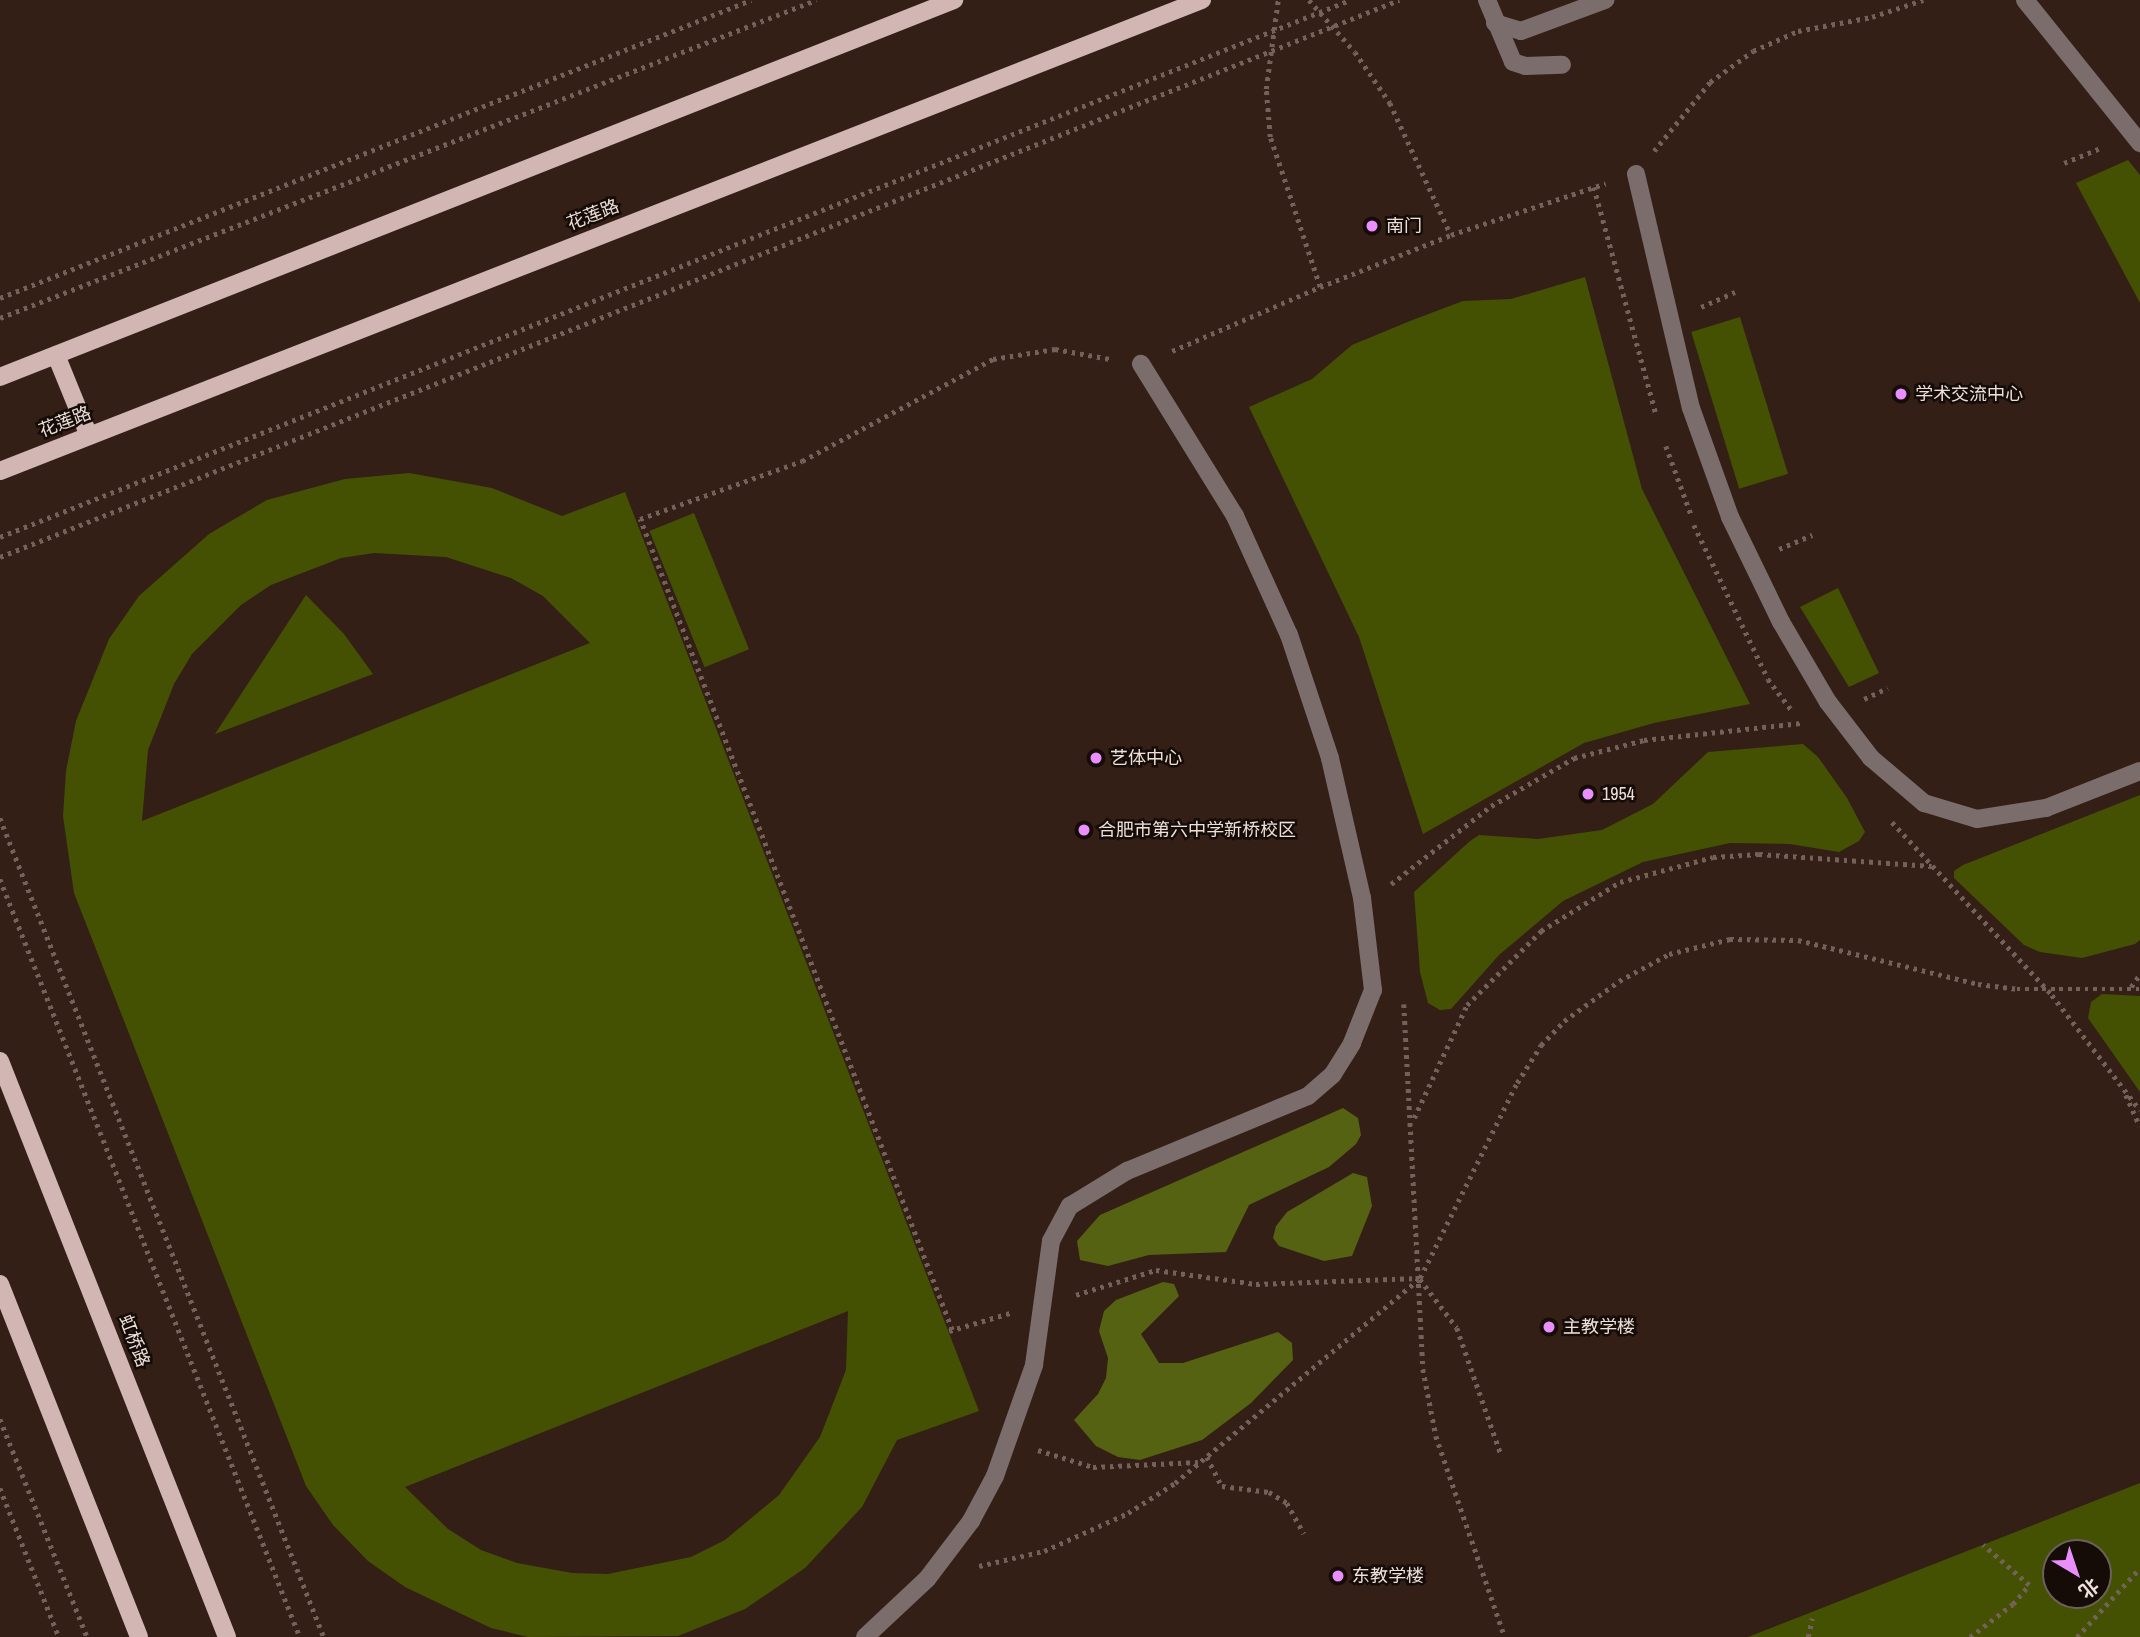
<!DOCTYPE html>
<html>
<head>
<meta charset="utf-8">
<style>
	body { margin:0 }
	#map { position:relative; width:2140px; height:1637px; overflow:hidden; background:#341f17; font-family:"Archivo Narrow","Noto Sans SC",sans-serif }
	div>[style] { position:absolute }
	.green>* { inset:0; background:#445103; transform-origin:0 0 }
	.forest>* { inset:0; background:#546211 }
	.path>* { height:4.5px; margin-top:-2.25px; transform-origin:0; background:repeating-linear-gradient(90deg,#74615a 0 3.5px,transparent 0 8.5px) }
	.minor>* { height:18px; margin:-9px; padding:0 9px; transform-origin:9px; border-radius:9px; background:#7a6d6c }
	.major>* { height:18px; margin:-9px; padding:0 9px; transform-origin:9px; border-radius:9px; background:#d1b6b4 }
	.dots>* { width:19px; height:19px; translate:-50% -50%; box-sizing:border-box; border:4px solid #150c08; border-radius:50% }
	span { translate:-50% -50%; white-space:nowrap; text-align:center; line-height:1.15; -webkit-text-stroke:5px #150c08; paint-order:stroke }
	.street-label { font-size:18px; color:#eedfd9 }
	.poi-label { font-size:18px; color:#eedfd9 }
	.left { translate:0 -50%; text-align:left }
	.north { position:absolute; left:2042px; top:1539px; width:70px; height:70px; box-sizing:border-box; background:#150c08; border:2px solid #6c605c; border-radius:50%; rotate:141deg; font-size:19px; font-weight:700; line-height:28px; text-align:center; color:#eedfd9 }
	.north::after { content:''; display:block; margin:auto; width:24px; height:32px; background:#ea8dfd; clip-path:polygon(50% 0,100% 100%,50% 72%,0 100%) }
</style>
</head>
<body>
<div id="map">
	<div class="green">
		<i style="clip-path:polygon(2128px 160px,2140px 175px,2140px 303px,2076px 183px)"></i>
		<i style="clip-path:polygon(1585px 277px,1642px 489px,1750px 704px,1654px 723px,1584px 743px,1423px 834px,1359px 637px,1249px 407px,1312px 379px,1352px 345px,1410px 321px,1463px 301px,1511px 299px)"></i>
		<i style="left:1740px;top:317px;width:164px;height:51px;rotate:73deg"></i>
		<i style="clip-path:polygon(evenodd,409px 473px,492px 488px,562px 516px,625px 492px,979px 1411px,897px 1440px,862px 1507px,805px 1568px,745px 1609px,678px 1636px,528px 1637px,491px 1628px,405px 1587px,368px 1561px,333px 1525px,306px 1486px,74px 893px,63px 816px,66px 771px,76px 721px,109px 639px,139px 596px,209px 534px,267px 500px,345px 479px,409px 473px,374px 553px,446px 557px,511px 578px,543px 596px,590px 643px,142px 821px,148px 750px,174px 684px,192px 654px,241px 605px,271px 585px,341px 558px,374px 553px,409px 473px,848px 1311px,846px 1370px,820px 1437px,779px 1495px,725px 1540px,691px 1557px,608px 1574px,572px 1573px,517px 1563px,481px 1550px,448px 1529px,405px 1487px,848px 1311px)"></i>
		<i style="left:694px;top:513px;width:147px;height:48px;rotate:68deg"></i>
		<i style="clip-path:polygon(1838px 588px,1879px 673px,1849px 687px,1800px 607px)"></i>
		<i style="clip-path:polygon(306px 595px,344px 634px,373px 674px,215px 734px)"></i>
		<i style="clip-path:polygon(1803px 744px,1818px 757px,1847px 798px,1865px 832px,1859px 841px,1839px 852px,1790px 844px,1730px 843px,1643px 862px,1563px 901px,1499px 955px,1451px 1009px,1440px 1010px,1428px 1003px,1420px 972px,1414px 892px,1470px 841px,1479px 835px,1538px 839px,1602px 830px,1653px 804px,1708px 752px)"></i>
		<i style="clip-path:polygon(2140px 795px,2140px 940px,2135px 944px,2082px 958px,2040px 952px,2024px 945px,1954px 878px,1954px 871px,1963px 865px)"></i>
		<i style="clip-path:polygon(2102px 994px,2140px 996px,2140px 1092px,2088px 1018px,2091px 1002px)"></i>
		<i style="clip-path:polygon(evenodd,2140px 1483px,2140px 1637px,1748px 1637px,2140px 1483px,2056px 1553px,2098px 1553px,2098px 1595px,2056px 1595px,2056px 1553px)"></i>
	</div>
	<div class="forest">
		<i style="clip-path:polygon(1343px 1108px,1358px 1118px,1361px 1135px,1356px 1144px,1329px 1167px,1249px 1205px,1226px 1252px,1149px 1255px,1108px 1266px,1080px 1260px,1077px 1241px,1100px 1215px)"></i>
		<i style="clip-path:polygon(1353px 1173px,1367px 1177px,1372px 1206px,1352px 1256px,1324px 1261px,1279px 1246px,1273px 1238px,1276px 1226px,1287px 1212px)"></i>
		<i style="clip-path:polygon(1163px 1282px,1174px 1284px,1179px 1296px,1141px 1334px,1159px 1363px,1183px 1363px,1278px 1332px,1292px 1343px,1293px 1360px,1251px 1403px,1202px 1440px,1140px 1460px,1118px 1457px,1096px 1446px,1074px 1420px,1098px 1394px,1106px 1378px,1108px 1358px,1099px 1331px,1104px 1311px,1116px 1300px)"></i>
	</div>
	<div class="path">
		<i style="left:1309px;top:0;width:69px;rotate:48.5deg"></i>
		<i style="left:1355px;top:52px;width:62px;rotate:55.5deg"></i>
		<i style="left:1390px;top:103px;width:145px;rotate:65.2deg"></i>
		<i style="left:1451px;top:235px;width:163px;rotate:-18.5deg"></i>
		<i style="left:1654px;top:151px;width:89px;rotate:-50.9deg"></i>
		<i style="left:1710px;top:82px;width:53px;rotate:-35.8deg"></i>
		<i style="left:1753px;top:51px;width:49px;rotate:-24deg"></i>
		<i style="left:1798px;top:31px;width:75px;rotate:-10.7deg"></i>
		<i style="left:1872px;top:17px;width:54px;rotate:-18.4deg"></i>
		<i style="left:2064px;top:163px;width:42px;rotate:-22.3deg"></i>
		<i style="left:1594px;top:187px;width:235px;rotate:74.7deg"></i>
		<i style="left:1320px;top:287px;width:141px;rotate:-21.7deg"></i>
		<i style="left:0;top:298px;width:808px;rotate:-21.64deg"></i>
		<i style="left:1701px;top:307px;width:37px;rotate:-24deg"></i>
		<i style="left:0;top:318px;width:876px;rotate:-21.29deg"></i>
		<i style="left:1172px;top:351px;width:161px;rotate:-23.4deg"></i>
		<i style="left:1320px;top:287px;width:158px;rotate:-108.4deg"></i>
		<i style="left:1270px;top:137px;width:48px;rotate:-94.8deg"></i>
		<i style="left:1266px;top:89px;width:90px;rotate:-82.3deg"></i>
		<i style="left:1666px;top:446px;width:76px;rotate:69.9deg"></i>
		<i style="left:1694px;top:525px;width:171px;rotate:64.3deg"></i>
		<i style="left:1768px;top:679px;width:41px;rotate:52.9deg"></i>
		<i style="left:0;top:537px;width:1453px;rotate:-21.69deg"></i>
		<i style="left:1779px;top:549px;width:36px;rotate:-23deg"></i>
		<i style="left:0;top:557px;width:1506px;rotate:-21.71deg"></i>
		<i style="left:1864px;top:699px;width:26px;rotate:-25deg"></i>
		<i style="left:0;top:818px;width:881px;rotate:68.42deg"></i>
		<i style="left:1892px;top:822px;width:236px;rotate:47.2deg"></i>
		<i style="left:2052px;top:995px;width:145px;rotate:52.6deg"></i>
		<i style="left:0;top:879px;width:815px;rotate:68.41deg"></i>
		<i style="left:1391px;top:884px;width:127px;rotate:-38deg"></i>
		<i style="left:1491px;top:806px;width:96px;rotate:-30deg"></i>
		<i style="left:1574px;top:758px;width:72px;rotate:-14.4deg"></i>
		<i style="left:1644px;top:740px;width:158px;rotate:-6.2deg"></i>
		<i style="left:2131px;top:987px;width:16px;rotate:-55deg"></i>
		<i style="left:1404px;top:1004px;width:365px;rotate:87deg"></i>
		<i style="left:1423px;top:1369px;width:68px;rotate:79deg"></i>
		<i style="left:1436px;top:1436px;width:213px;rotate:71.1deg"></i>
		<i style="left:2126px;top:1095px;width:34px;rotate:66deg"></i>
		<i style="left:1414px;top:1118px;width:125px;rotate:-64.9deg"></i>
		<i style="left:1467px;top:1005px;width:105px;rotate:-45deg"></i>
		<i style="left:1541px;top:931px;width:93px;rotate:-31.8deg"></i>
		<i style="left:1620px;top:882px;width:96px;rotate:-15deg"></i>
		<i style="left:1713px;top:857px;width:46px;rotate:-3.7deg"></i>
		<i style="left:1759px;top:854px;width:173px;rotate:4deg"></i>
		<i style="left:1420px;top:1279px;width:61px;rotate:52.9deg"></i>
		<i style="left:1457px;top:1328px;width:133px;rotate:70.8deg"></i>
		<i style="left:1076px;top:1295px;width:84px;rotate:-17.4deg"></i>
		<i style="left:1156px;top:1270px;width:101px;rotate:8deg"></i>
		<i style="left:1256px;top:1284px;width:163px;rotate:-2.1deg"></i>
		<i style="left:952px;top:1330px;width:869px;rotate:-111.04deg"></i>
		<i style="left:640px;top:519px;width:172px;rotate:-19.7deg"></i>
		<i style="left:802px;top:461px;width:217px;rotate:-28.1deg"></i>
		<i style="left:993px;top:359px;width:63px;rotate:-9.2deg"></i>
		<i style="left:1055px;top:349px;width:56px;rotate:10.3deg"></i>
		<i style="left:949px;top:1331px;width:64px;rotate:-16.4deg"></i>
		<i style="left:0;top:1419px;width:235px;rotate:68.2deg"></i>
		<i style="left:1038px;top:1450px;width:58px;rotate:17.2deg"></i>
		<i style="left:1093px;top:1467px;width:105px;rotate:-2.7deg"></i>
		<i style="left:1207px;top:1457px;width:33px;rotate:63deg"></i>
		<i style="left:1222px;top:1486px;width:47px;rotate:7.3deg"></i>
		<i style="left:1269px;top:1492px;width:21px;rotate:31deg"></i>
		<i style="left:1287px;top:1503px;width:35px;rotate:61deg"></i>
		<i style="left:0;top:1488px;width:160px;rotate:68.4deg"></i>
		<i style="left:979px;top:1566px;width:67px;rotate:-13deg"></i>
		<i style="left:1044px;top:1551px;width:92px;rotate:-24.3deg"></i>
		<i style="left:1128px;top:1513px;width:56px;rotate:-32.6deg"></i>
		<i style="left:1175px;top:1483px;width:319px;rotate:-39.9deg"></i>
		<i style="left:1420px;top:1278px;width:218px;rotate:-63.6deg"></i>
		<i style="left:1517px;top:1083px;width:45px;rotate:-57.7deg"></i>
		<i style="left:1541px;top:1045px;width:33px;rotate:-46deg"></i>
		<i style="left:1564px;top:1021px;width:68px;rotate:-36deg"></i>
		<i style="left:1619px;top:981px;width:57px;rotate:-28.4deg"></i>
		<i style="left:1669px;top:954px;width:63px;rotate:-13.8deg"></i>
		<i style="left:1730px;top:939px;width:68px;rotate:0.8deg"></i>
		<i style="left:1798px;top:940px;width:185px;rotate:13.7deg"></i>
		<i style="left:1978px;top:984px;width:39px;rotate:7deg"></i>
		<i style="left:2017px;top:989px;width:123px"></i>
		<i style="left:1808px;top:1637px;width:19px;rotate:-78deg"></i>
		<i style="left:1970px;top:1637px;width:54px;rotate:-37.5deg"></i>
		<i style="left:2013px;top:1604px;width:25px;rotate:-50deg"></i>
		<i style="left:2029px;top:1585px;width:61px;rotate:-139deg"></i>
		<i style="left:2077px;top:1637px;width:93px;rotate:-47.6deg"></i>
	</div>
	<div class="minor">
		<i style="left:1487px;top:0;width:67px;rotate:67.2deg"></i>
		<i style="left:1513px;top:62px;width:13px;rotate:18deg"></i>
		<i style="left:1525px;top:66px;width:37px;rotate:-2deg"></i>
		<i style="left:2025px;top:0;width:184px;rotate:51.2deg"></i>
		<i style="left:1495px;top:23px;width:27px;rotate:17deg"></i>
		<i style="left:1521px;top:31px;width:90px;rotate:-20.3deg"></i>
		<i style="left:1636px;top:174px;width:240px;rotate:76.8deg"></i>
		<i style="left:1691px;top:408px;width:116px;rotate:70.3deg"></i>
		<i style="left:1730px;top:517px;width:117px;rotate:64.1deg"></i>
		<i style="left:1781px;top:622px;width:93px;rotate:59.6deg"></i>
		<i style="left:1828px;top:702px;width:71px;rotate:52.5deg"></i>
		<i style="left:1871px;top:758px;width:70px;rotate:40.3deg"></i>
		<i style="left:1924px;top:803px;width:55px;rotate:16.8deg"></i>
		<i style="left:1977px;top:819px;width:70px;rotate:-9.1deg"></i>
		<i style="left:2046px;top:808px;width:101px;rotate:-21.5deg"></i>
		<i style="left:865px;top:1637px;width:85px;rotate:-43.1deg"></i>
		<i style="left:927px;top:1579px;width:73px;rotate:-52.8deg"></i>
		<i style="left:971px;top:1521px;width:51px;rotate:-61.9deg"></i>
		<i style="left:995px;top:1476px;width:118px;rotate:-70.6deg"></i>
		<i style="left:1034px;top:1365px;width:125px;rotate:-82.2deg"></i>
		<i style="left:1051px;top:1241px;width:40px;rotate:-62deg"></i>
		<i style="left:1070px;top:1206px;width:67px;rotate:-31.6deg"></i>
		<i style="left:1127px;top:1171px;width:196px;rotate:-22.5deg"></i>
		<i style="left:1308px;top:1096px;width:33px;rotate:-41deg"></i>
		<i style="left:1333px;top:1074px;width:36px;rotate:-58deg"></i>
		<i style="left:1352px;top:1043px;width:57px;rotate:-68.4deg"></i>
		<i style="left:1373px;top:990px;width:93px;rotate:-96.8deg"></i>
		<i style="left:1362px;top:898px;width:144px;rotate:-102.9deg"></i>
		<i style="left:1330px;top:758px;width:130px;rotate:-108.4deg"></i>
		<i style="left:1289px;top:635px;width:131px;rotate:-114.4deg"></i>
		<i style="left:1235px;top:516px;width:179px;rotate:-121.7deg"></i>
	</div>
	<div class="major">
		<i style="left:56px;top:355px;width:87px;rotate:67.8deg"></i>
		<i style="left:0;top:377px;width:1026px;rotate:-21.56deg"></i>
		<i style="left:0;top:471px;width:1291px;rotate:-21.4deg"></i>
		<i style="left:0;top:1061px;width:619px;rotate:68.49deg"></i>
		<i style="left:0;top:1284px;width:379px;rotate:68.5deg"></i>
	</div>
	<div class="dots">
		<i style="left:1372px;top:226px;background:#ea8dfd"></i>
		<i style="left:1901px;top:394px;background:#ea8dfd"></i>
		<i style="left:1096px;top:758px;background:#ea8dfd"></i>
		<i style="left:1588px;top:794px;background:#ea8dfd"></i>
		<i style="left:1084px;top:830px;background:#ea8dfd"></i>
		<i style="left:1549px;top:1327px;background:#ea8dfd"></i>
		<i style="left:1338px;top:1576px;background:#ea8dfd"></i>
	</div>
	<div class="street-label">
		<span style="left:593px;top:215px;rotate:-21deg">花莲路</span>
		<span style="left:65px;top:422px;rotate:-21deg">花莲路</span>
		<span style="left:134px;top:1341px;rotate:69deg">虹桥路</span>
	</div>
	<div class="poi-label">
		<span class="left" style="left:1386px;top:226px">南门</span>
		<span class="left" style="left:1915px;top:394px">学术交流中心</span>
		<span class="left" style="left:1110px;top:758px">艺体中心</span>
		<span class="left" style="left:1602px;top:794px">1954</span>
		<span class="left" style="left:1098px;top:830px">合肥市第六中学新桥校区</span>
		<span class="left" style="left:1563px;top:1327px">主教学楼</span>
		<span class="left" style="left:1352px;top:1576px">东教学楼</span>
	</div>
	<div class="north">北</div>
</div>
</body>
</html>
